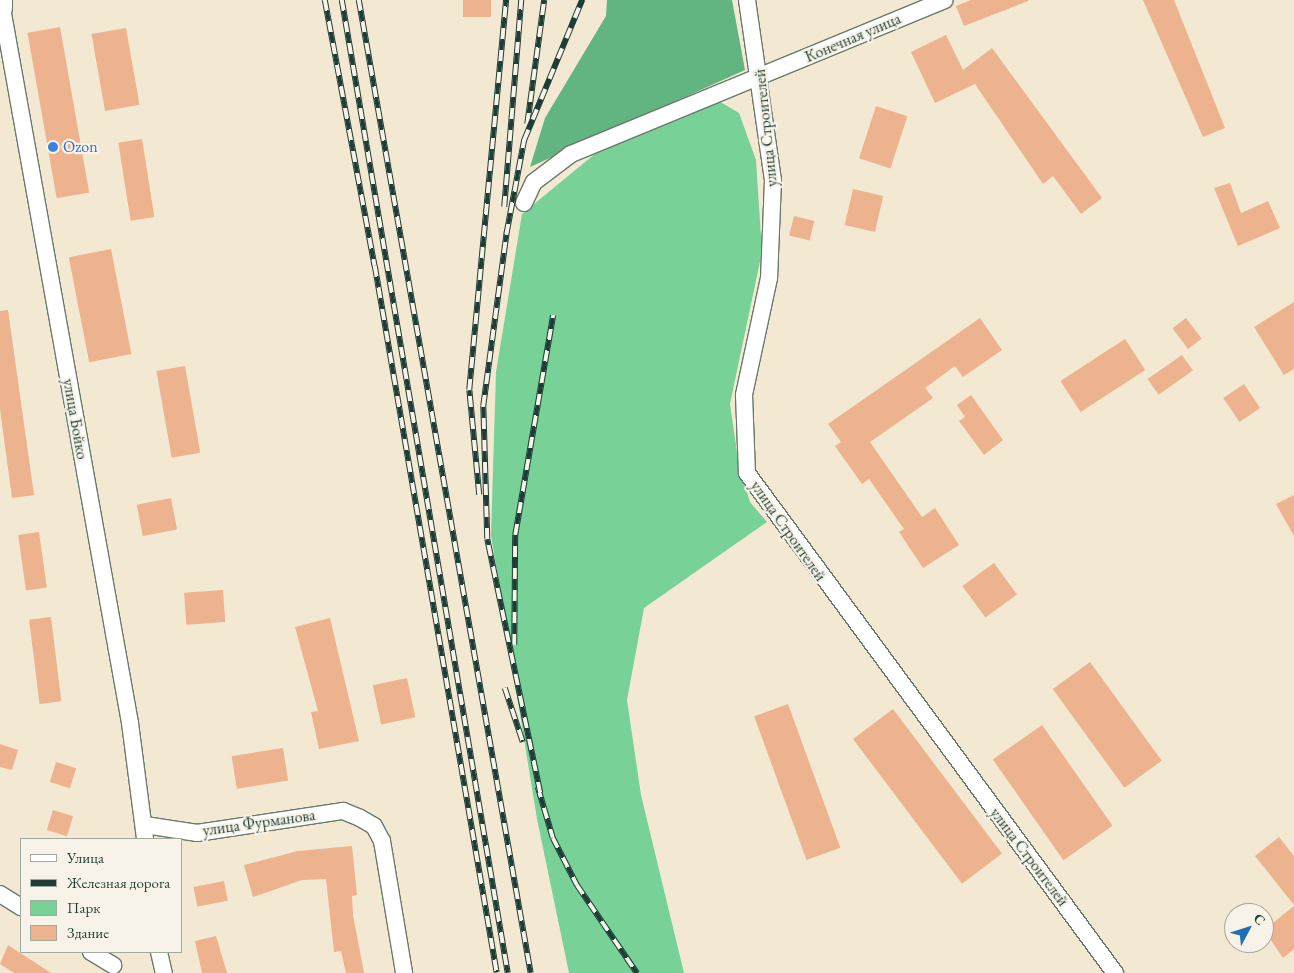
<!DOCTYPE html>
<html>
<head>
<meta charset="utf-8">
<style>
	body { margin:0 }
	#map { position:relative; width:1294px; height:973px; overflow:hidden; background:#f3e9d3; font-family:"EB Garamond",serif }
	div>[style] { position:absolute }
	.green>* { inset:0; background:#78d298 }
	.forest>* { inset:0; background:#62b480 }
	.building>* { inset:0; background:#ecb38e; transform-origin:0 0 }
	.roads { filter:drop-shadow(1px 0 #69796c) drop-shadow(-1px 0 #69796c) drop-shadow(0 1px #69796c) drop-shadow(0 -1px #69796c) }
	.street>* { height:16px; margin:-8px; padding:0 8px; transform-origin:8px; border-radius:8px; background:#fff }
	.secondary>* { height:24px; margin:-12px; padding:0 12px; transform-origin:12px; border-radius:12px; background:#fff }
	.rail>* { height:5.5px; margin-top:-2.75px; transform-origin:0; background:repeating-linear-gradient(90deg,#f7f3e8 0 11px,#1f3d34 0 22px); box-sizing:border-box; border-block:1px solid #1f3d34 }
	.dots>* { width:14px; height:14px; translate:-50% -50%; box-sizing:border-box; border:2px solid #f7f3e8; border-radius:50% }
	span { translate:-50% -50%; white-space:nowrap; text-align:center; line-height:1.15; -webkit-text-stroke:4.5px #f7f3e8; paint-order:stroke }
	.street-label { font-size:16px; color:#1f3d34 }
	.shop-label { font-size:16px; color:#366cbe }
	.left { translate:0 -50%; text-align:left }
	.legend { position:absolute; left:20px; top:838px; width:162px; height:115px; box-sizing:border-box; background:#f7f3e8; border:1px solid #a1aaa0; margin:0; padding:6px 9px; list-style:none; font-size:15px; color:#1f3d34 }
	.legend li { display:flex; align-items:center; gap:10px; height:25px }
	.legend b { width:25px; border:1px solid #a1aaa0 }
	.north { position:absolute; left:1224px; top:903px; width:50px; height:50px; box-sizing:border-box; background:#f7f3e8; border:1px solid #a1aaa0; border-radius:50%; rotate:50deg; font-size:14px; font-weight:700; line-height:20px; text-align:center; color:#1f3d34 }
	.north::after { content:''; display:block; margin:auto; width:18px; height:22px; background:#1f6fb2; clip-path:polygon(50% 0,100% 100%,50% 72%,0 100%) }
</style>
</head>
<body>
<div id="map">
	<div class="green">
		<i style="clip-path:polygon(717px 100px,739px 113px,756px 160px,762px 252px,730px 404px,739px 466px,750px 502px,767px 522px,644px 608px,627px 700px,641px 795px,684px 973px,569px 973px,537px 819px,491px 535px,496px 372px,522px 214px,596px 153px)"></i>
	</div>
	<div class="forest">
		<i style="clip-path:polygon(607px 0,732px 0,745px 70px,530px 167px,545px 118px,606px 16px)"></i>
	</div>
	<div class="building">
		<i style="left:463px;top:0;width:28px;height:17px"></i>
		<i style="clip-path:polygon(971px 0,1028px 0,1028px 1px,964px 26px,956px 6px)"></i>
		<i style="clip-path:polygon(1143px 0,1174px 0,1225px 128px,1203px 137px)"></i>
		<i style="left:60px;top:27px;width:168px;height:33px;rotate:80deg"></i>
		<i style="left:126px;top:28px;width:78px;height:35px;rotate:80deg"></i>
		<i style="clip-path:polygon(946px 35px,963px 70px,992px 48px,1102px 198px,1081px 214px,1053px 176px,1043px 184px,975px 84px,935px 103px,911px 52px)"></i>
		<i style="left:876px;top:106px;width:33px;height:55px;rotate:18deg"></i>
		<i style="left:142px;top:139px;width:79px;height:24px;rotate:81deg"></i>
		<i style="clip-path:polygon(1230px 183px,1241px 213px,1268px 201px,1280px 228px,1238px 246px,1214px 188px)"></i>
		<i style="left:853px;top:189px;width:31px;height:37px;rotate:13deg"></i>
		<i style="left:794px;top:216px;width:21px;height:20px;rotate:14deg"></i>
		<i style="left:111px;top:249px;width:107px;height:43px;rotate:79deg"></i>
		<i style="clip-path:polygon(1294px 302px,1294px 369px,1284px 375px,1254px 327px)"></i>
		<i style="clip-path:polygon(8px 310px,34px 495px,12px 498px,0 409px,0 311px)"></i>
		<i style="clip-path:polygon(980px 318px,1002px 350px,963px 377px,955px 366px,925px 388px,933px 398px,870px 442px,922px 517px,935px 508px,959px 545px,923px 568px,899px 532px,904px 529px,869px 479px,862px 484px,835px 446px,841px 442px,828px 424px)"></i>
		<i style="left:1186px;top:318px;width:26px;height:17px;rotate:53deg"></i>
		<i style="left:1125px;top:339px;width:37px;height:77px;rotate:57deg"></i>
		<i style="left:1182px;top:355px;width:19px;height:42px;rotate:55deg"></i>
		<i style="left:185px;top:366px;width:88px;height:29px;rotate:80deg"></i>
		<i style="left:1244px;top:384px;width:29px;height:25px;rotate:56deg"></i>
		<i style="clip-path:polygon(971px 395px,1003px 440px,984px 455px,959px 421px,965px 417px,957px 405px)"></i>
		<i style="clip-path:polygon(1294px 495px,1294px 536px,1276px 504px)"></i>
		<i style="left:171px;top:498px;width:32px;height:35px;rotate:79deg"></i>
		<i style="left:39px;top:532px;width:56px;height:21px;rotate:82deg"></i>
		<i style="left:994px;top:563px;width:39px;height:39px;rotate:54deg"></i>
		<i style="left:223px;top:590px;width:32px;height:39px;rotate:86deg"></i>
		<i style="left:51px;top:617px;width:85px;height:22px;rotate:83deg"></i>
		<i style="clip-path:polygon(330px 618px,359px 741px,319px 749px,311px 712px,318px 711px,295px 627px)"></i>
		<i style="left:1090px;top:662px;width:122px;height:46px;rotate:54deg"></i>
		<i style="left:407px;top:678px;width:40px;height:35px;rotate:78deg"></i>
		<i style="left:788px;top:704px;width:153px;height:36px;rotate:70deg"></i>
		<i style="left:893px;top:709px;width:181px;height:50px;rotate:53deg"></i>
		<i style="left:1042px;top:725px;width:123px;height:60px;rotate:55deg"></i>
		<i style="clip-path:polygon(0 744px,18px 750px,12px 770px,0 767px)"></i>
		<i style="left:283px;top:748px;width:33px;height:52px;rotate:81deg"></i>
		<i style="left:56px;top:762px;width:21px;height:21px;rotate:17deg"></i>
		<i style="left:53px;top:810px;width:21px;height:21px;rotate:17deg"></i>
		<i style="clip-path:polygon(1279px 837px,1294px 856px,1294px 905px,1255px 856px)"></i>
		<i style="clip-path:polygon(352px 846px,357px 895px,352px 896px,353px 915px,364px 973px,346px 973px,341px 951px,334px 952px,326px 879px,302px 880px,253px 897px,244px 865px,298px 851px)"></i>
		<i style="left:224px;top:881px;width:20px;height:31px;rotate:79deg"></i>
		<i style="clip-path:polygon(1294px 906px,1294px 949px,1283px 958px,1264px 930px)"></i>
		<i style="clip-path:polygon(216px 936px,227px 973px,202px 973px,195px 941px)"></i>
		<i style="clip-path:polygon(8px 945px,51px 973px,14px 973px,0 964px)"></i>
	</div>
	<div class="roads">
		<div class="street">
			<i style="left:747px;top:0;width:182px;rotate:81.8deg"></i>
			<i style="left:773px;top:180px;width:98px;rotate:92.3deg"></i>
			<i style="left:769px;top:278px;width:120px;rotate:102.1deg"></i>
			<i style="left:744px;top:395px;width:78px;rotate:87.8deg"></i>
			<i style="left:747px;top:473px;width:621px;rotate:53.65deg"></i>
			<i style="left:2px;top:8px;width:726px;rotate:79.85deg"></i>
			<i style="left:130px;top:723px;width:117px;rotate:82.6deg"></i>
			<i style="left:524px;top:203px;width:23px;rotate:-65deg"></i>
			<i style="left:534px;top:182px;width:46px;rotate:-37.1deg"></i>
			<i style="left:571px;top:154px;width:404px;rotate:-22.4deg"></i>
			<i style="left:145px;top:825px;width:53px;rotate:8.7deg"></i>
			<i style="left:197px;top:833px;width:148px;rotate:-8.6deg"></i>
			<i style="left:343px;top:811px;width:18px;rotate:22deg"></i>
			<i style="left:360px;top:818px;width:16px;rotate:30deg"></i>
			<i style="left:374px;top:826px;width:17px;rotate:62deg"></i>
			<i style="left:382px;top:841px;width:134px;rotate:80.5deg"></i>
			<i style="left:0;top:894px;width:25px;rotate:32deg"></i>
			<i style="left:91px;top:952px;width:26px;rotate:31deg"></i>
			<i style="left:159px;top:952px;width:22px;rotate:77deg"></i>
		</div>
		<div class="secondary">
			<i style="left:0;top:8px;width:8px;rotate:-90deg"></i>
		</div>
	</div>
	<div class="rail">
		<i style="left:325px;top:0;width:271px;rotate:79.4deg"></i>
		<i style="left:375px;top:266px;width:717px;rotate:80.21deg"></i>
		<i style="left:342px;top:0;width:987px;rotate:80.32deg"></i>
		<i style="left:359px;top:0;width:988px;rotate:79.98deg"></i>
		<i style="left:527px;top:124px;width:125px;rotate:-82.2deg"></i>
		<i style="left:504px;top:207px;width:208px;rotate:-85.3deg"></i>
		<i style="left:479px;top:495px;width:105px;rotate:-95.4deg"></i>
		<i style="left:469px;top:390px;width:392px;rotate:-84.6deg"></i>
		<i style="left:514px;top:645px;width:110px;rotate:-89.5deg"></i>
		<i style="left:515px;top:535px;width:223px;rotate:-80.2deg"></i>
		<i style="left:505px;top:688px;width:57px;rotate:71.6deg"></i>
		<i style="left:538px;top:787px;width:53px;rotate:73.6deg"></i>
		<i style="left:553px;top:838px;width:53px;rotate:62.9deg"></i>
		<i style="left:577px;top:885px;width:107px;rotate:55.7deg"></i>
		<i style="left:540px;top:793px;width:259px;rotate:-101.8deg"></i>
		<i style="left:487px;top:539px;width:133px;rotate:-91.7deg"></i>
		<i style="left:483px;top:406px;width:173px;rotate:-82.3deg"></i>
		<i style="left:506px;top:235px;width:97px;rotate:-79.3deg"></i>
		<i style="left:524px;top:140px;width:152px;rotate:-67.5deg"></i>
	</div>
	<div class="dots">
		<i style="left:53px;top:147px;background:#3f7fe0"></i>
	</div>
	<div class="street-label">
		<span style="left:853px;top:38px;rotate:-23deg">Конечная улица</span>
		<span style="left:766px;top:128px;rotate:-96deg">улица Строителей</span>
		<span style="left:75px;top:419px;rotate:80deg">улица Бойко</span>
		<span style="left:788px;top:531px;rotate:55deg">улица Строителей</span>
		<span style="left:259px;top:823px;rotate:-8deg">улица Фурманова</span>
		<span style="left:1029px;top:857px;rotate:53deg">улица Строителей</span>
	</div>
	<div class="shop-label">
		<span class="left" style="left:63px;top:147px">Ozon</span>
	</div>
	<ul class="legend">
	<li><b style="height:6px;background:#fff"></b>Улица</li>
	<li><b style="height:6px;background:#1f3d34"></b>Железная дорога</li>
	<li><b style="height:14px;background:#78d298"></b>Парк</li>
	<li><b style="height:14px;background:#ecb38e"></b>Здание</li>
	</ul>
	<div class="north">С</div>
</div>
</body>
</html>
